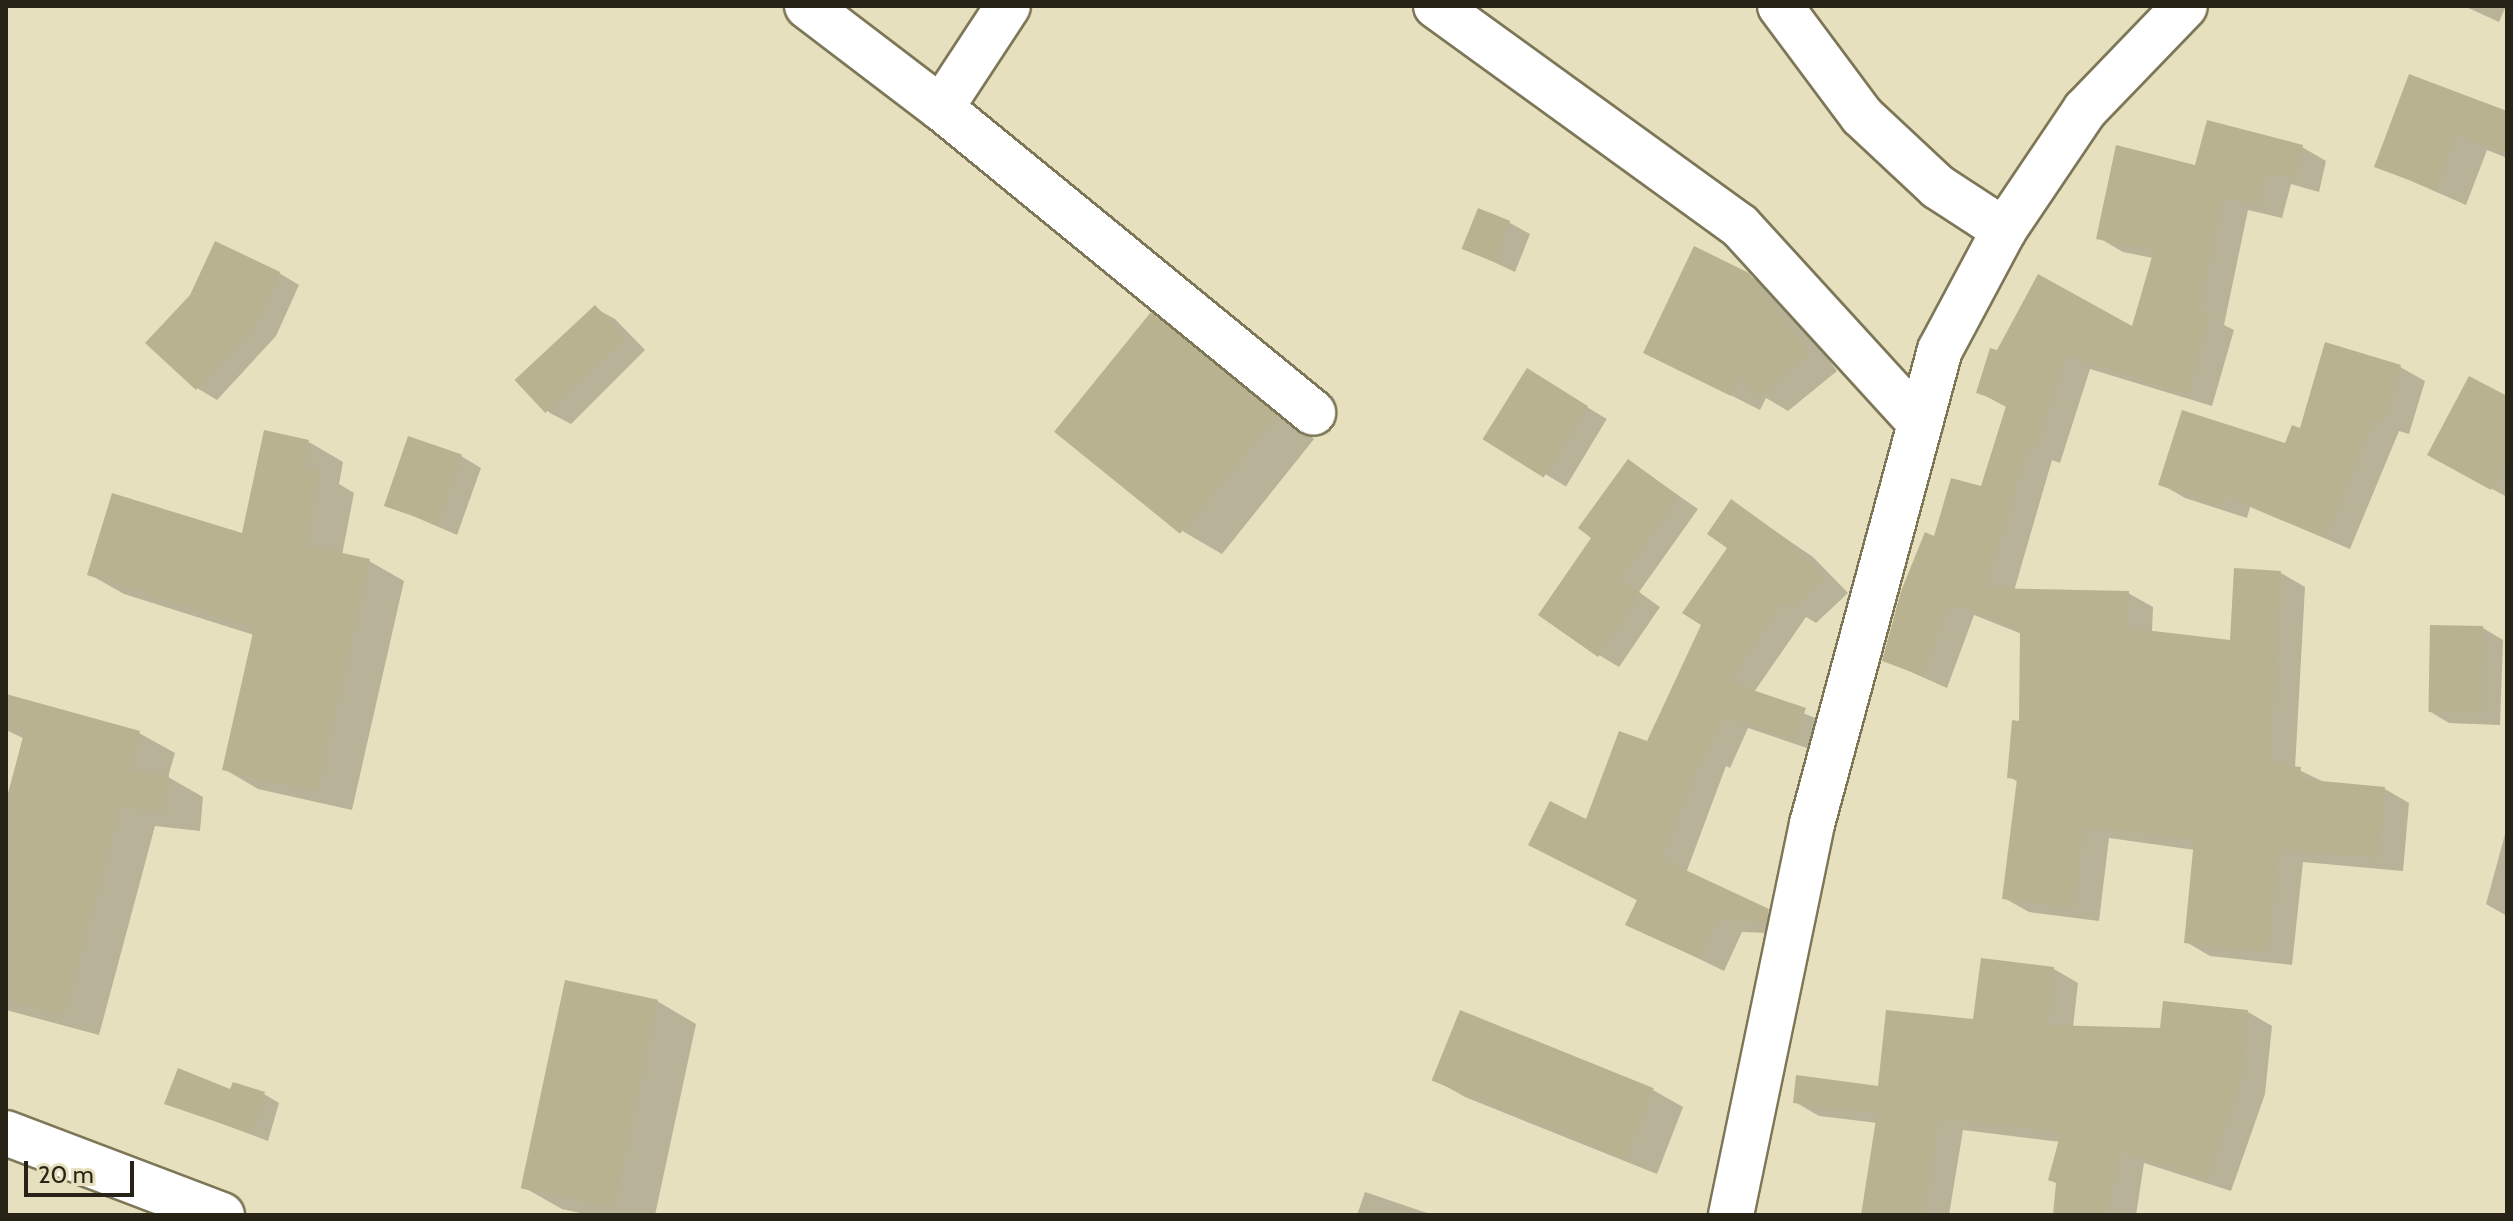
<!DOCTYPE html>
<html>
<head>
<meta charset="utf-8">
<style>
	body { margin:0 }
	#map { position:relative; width:2513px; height:1221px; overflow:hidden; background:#e6e0be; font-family:Cabin,sans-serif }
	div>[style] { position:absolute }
	.shadow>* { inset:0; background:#0003; transform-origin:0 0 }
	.building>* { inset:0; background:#b9b291; transform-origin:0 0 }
	.roads { filter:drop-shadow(2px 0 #7d7758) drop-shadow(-2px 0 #7d7758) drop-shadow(0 2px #7d7758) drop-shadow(0 -2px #7d7758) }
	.minor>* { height:44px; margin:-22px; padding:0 22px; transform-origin:22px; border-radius:22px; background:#fff }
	span { translate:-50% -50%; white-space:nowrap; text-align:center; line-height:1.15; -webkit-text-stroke:6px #e6e0be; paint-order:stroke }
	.frame { position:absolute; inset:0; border:8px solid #272417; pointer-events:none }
	.scale { position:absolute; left:24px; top:1161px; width:110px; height:36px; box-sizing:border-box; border:4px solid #272417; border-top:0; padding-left:10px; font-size:24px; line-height:28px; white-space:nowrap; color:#272417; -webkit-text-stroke:6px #e6e0be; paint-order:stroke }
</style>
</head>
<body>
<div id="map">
	<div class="shadow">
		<i style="clip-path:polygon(2464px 6px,2506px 6px,2499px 22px)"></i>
		<i style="clip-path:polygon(2507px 113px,2507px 158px,2487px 150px,2466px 205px,2377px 166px)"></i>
		<i style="clip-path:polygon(2302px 147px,2326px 161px,2319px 192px,2291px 184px,2282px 218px,2248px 210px,2224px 325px,2234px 330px,2212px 406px,2090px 369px,2060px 463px,2052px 460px,2014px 591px,2128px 593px,2153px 607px,2152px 633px,2232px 642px,2281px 573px,2305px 587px,2295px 768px,2326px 783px,2385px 789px,2409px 803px,2403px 871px,2303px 862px,2292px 965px,2210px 956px,2186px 942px,2195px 850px,2109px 838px,2099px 921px,2029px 912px,2004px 898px,2018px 782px,2010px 777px,2021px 723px,2022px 634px,1974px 615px,1947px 688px,1884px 660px,1935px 539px,1982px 489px,2008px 408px,1978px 392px,1998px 353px,2134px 329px,2153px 258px,2123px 252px,2099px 238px,2197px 167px)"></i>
		<i style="clip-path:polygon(1510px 223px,1530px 234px,1515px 272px,1464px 248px)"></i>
		<i style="clip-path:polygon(279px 273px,299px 285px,276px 336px,217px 400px,197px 388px)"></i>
		<i style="clip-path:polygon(1748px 275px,1777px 291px,1837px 371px,1788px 411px,1766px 398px,1760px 410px,1646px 352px)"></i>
		<i style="clip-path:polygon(595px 308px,615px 319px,645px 350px,571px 424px,550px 413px,520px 382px)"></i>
		<i style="clip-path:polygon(1151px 315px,1190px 337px,1314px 439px,1222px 554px,1184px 532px,1058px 432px)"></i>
		<i style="clip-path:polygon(2400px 367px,2425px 381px,2409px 434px,2399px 431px,2350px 549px,2250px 507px,2247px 518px,2185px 498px,2161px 484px,2286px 445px)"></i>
		<i style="left:1527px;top:371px;width:93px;height:79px;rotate:31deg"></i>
		<i style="clip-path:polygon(2507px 398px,2507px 497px,2460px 471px)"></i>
		<i style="clip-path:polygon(309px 442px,343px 462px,339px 484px,354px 493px,342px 555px,369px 561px,404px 581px,352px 810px,258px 789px,224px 769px,254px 635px,124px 594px,89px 574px,244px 536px)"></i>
		<i style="clip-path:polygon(461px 456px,481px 468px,457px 535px,390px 506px)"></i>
		<i style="clip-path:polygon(1628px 461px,1698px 509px,1639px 592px,1660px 607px,1619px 667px,1599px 655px,1594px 538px)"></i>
		<i style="clip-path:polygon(1732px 502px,1813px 557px,1848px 593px,1816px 623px,1806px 617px,1754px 692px,1829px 724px,1819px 752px,1748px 728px,1730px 768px,1726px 766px,1686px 873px,1792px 925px,1790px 934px,1742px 932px,1724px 971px,1628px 924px,1639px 901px,1554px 858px,1648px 744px,1703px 625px,1729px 548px)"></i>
		<i style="clip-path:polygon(2432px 627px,2483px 628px,2503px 640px,2500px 725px,2449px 723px,2429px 711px)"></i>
		<i style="clip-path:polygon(6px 695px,139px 733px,175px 753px,168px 777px,203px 797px,200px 831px,155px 826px,99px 1035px,6px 1010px,6px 808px,25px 739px,6px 730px)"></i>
		<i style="clip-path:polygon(2507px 827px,2507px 916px,2486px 904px)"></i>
		<i style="clip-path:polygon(1983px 960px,2054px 969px,2078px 983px,2073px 1027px,2162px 1030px,2248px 1012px,2272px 1026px,2265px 1094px,2231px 1191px,2144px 1163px,2136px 1215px,2055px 1215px,2061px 1142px,1963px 1130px,1949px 1215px,1863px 1215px,1878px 1123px,1819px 1116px,1795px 1102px,1880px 1088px,1975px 1021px)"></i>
		<i style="clip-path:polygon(657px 1001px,696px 1024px,655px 1215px,589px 1215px,562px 1209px,523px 1187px)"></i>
		<i style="clip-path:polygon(1461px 1013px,1653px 1090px,1683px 1107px,1657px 1174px,1465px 1097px,1435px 1080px)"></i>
		<i style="clip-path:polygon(232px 1092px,264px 1094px,279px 1103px,268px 1141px,167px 1103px)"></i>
		<i style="clip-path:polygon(1365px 1192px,1433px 1215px,1357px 1215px)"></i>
	</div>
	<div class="building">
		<i style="clip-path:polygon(2409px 74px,2507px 111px,2507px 153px,2456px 134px,2436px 190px,2374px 167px)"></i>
		<i style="clip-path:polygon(2207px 120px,2303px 145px,2294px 179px,2266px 172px,2258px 206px,2223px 197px,2199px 311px,2210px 314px,2188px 394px,2065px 356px,2035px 450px,2027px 448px,1986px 588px,2129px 591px,2128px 628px,2230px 640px,2234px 568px,2281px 571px,2270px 763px,2301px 767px,2300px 779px,2385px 787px,2378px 858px,2278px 849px,2268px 952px,2184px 943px,2194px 840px,2084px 826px,2074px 908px,2002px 899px,2017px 779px,2007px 778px,2012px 720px,2019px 721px,2020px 631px,1949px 603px,1923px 676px,1882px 661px,1901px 591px,1925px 532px,1934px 536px,1951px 478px,1981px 486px,2007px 403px,1976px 393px,1990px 348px,1997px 350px,2038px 274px,2132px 326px,2154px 250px,2096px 239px,2116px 145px,2195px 165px)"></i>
		<i style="left:1478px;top:208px;width:35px;height:44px;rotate:22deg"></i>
		<i style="clip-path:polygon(215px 241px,280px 272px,256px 324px,196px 390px,145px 343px,190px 295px)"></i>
		<i style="clip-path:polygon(1694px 246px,1749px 273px,1810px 354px,1758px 396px,1741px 375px,1731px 396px,1643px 353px)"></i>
		<i style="left:595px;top:305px;width:45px;height:110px;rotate:47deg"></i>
		<i style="left:1151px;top:312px;width:162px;height:154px;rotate:39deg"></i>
		<i style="clip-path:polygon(2325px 342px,2401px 365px,2384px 422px,2374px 419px,2325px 537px,2226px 495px,2223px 506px,2158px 485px,2182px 410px,2285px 443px,2292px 425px,2300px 428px)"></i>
		<i style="left:1527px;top:368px;width:72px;height:84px;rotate:32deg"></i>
		<i style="clip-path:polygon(2469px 376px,2507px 396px,2507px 459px,2491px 490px,2427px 455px)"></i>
		<i style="clip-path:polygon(264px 430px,309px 440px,304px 467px,320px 471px,306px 545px,370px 559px,317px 792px,222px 770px,254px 628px,87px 575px,112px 493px,242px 533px)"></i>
		<i style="left:408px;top:436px;width:57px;height:74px;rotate:19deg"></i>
		<i style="clip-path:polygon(1628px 459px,1679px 496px,1620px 579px,1641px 594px,1598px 657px,1538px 615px,1591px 538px,1578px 528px)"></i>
		<i style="clip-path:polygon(1731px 499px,1789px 541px,1825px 578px,1791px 610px,1783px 602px,1731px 677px,1738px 685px,1806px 708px,1795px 740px,1724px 716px,1706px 756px,1702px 754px,1662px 859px,1769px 909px,1766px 922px,1718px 920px,1700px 959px,1625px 925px,1637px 900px,1528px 845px,1550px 801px,1586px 819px,1619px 731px,1647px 741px,1701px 625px,1682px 613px,1727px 548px,1707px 534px)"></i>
		<i style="left:2430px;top:625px;width:53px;height:87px;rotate:1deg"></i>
		<i style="clip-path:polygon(6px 694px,140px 731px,130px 771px,169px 775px,165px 812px,120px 807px,64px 1016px,6px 1000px,6px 801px,24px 733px,6px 727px)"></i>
		<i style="clip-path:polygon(1981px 958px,2054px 967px,2048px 1025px,2160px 1028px,2163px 1001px,2248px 1010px,2241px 1080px,2207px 1179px,2120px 1151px,2107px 1215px,2053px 1215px,2056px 1183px,2048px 1180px,2061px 1132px,1939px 1118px,1924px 1215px,1861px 1215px,1877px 1113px,1793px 1103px,1796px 1075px,1878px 1086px,1886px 1010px,1973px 1019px)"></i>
		<i style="left:565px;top:980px;width:95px;height:213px;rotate:12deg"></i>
		<i style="left:1460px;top:1010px;width:209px;height:76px;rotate:22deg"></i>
		<i style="clip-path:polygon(178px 1068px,230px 1089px,233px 1082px,265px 1092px,252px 1134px,164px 1104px)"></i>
	</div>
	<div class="roads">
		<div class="minor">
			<i style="left:807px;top:6px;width:168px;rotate:37.3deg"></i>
			<i style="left:941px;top:108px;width:481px;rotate:39.3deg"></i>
			<i style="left:1436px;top:6px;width:375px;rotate:35.9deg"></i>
			<i style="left:1740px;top:226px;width:267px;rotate:47.6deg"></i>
			<i style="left:1780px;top:6px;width:137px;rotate:53.3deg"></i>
			<i style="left:1862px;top:116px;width:104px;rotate:43.1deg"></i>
			<i style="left:1938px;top:187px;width:79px;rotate:33.1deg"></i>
			<i style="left:941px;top:108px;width:122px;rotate:-56.7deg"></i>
			<i style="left:6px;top:1133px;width:231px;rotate:20.8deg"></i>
			<i style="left:1731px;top:1215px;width:399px;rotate:-78.3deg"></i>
			<i style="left:1812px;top:824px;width:491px;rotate:-74.9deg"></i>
			<i style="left:1940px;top:350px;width:136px;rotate:-61.9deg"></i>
			<i style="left:2004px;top:230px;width:145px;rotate:-56deg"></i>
			<i style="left:2085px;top:110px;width:144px;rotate:-46.1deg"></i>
		</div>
	</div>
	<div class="frame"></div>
	<div class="scale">20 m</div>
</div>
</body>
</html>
